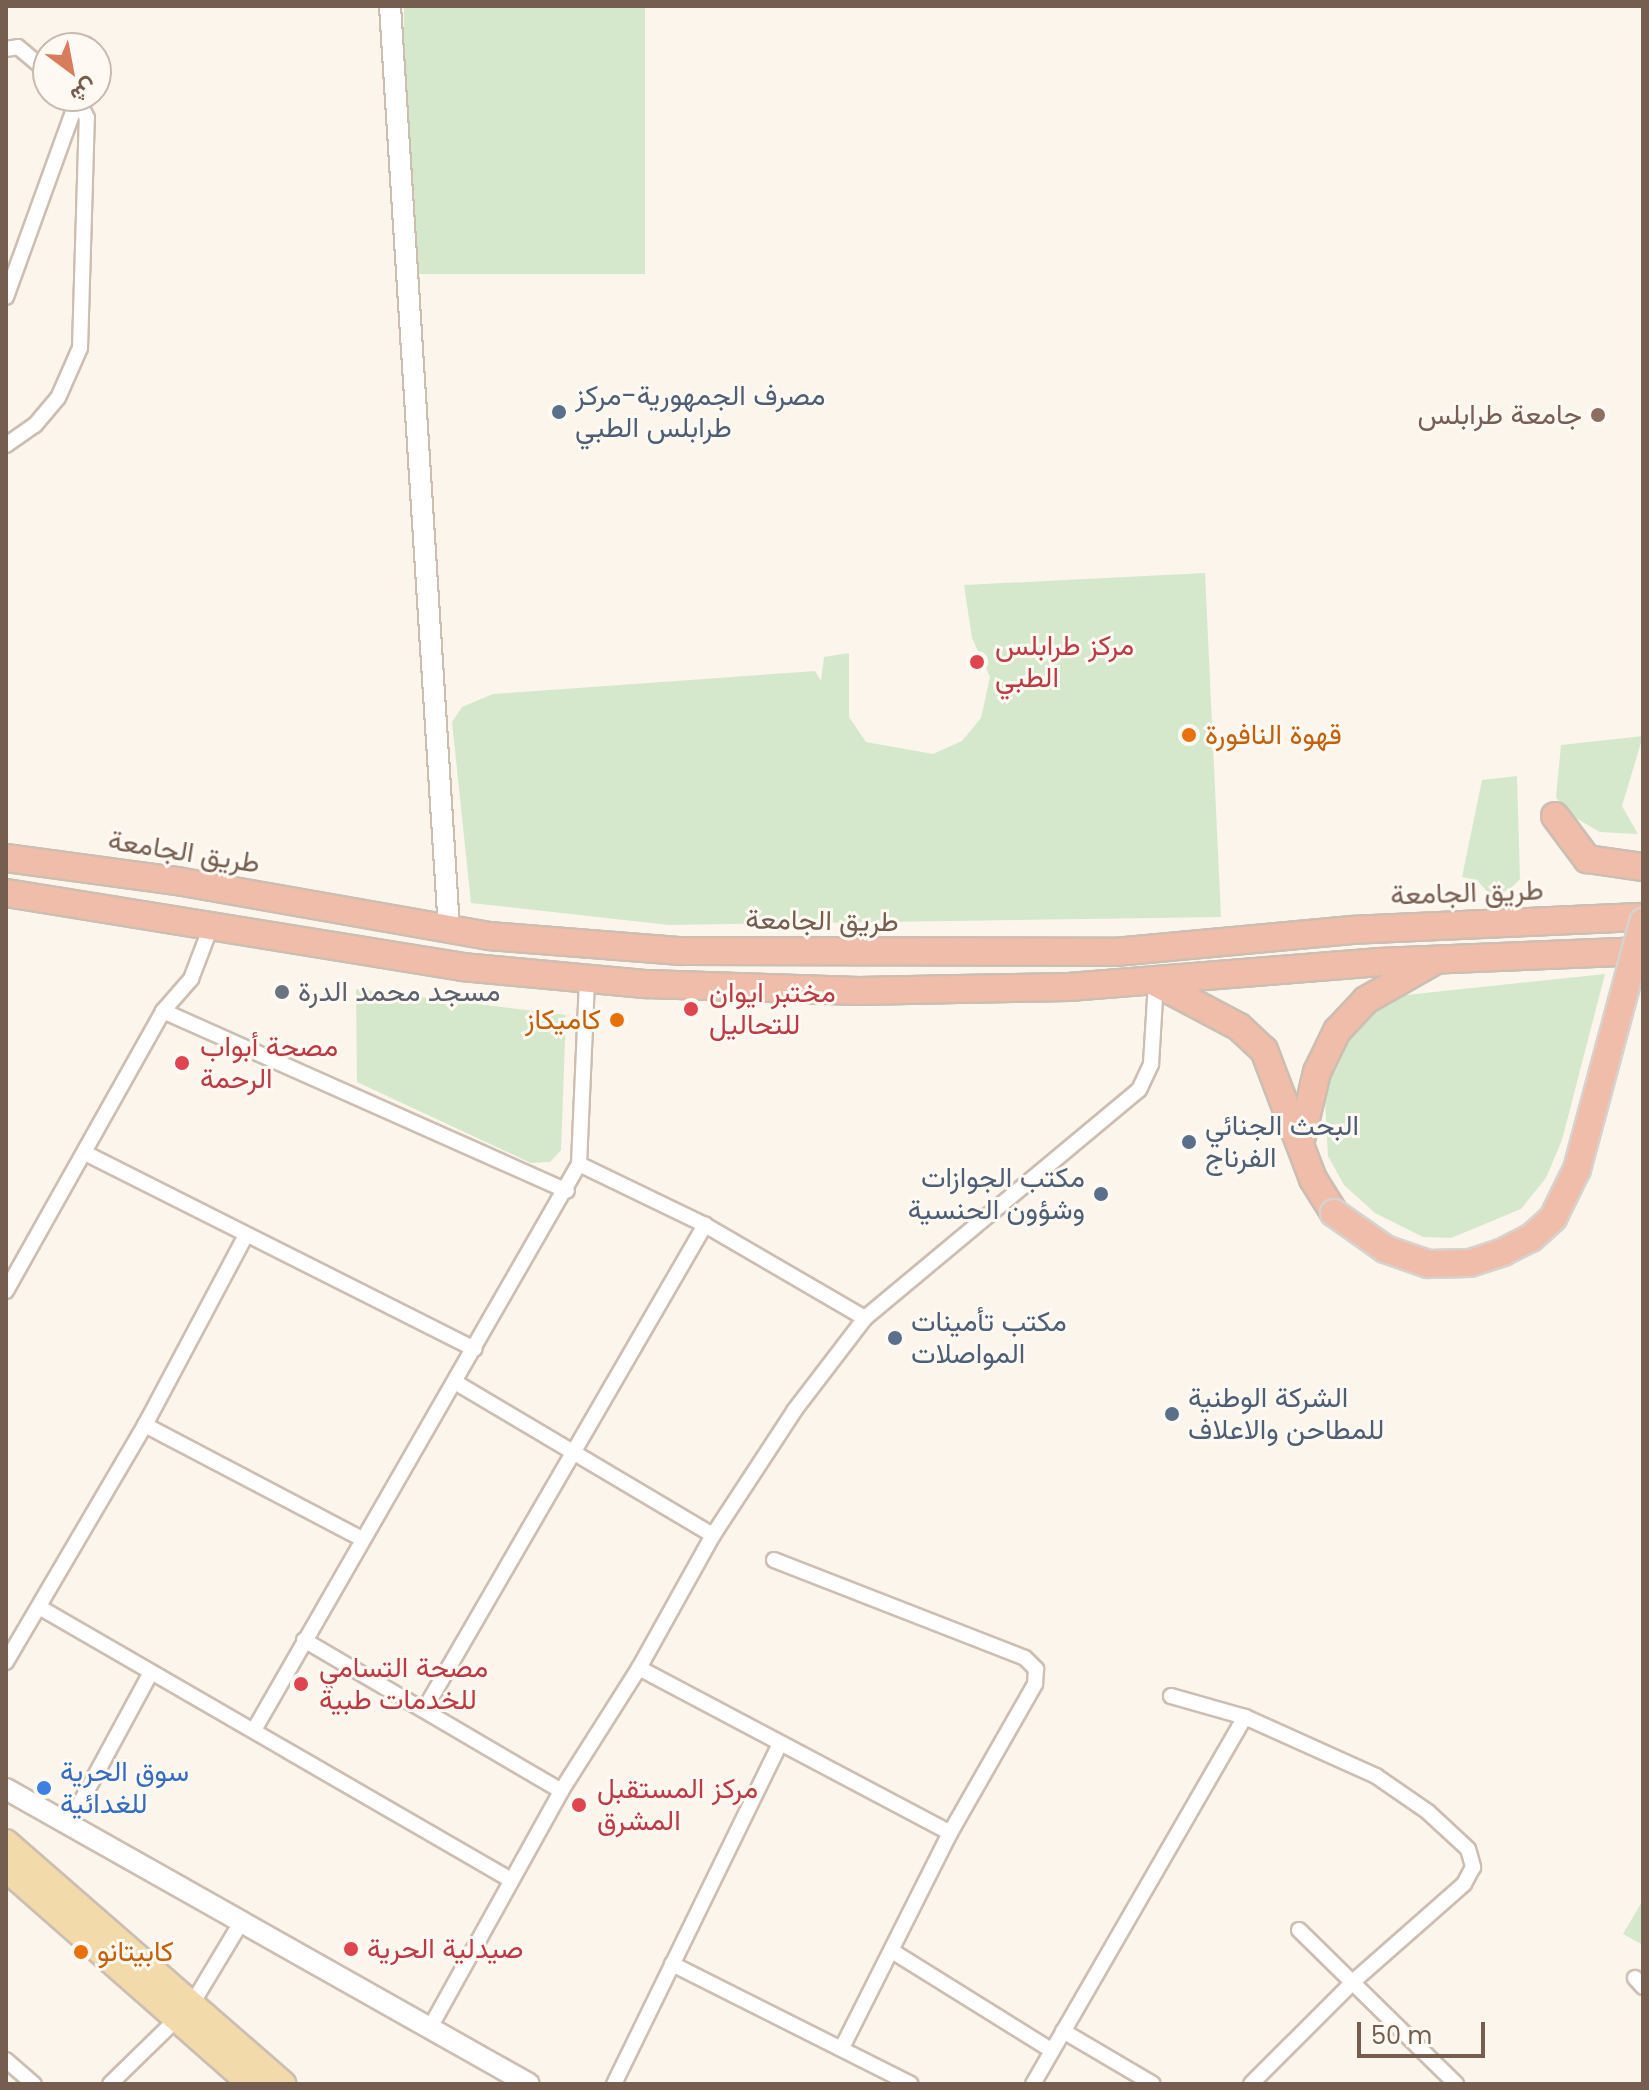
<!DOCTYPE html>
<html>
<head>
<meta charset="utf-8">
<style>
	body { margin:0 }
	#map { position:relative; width:1649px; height:2090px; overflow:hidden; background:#fbf5ec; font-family:Poppins,Vazirmatn,sans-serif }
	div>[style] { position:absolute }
	.green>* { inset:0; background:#d6e8cb; transform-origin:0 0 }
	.roads { filter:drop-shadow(2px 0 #cdbeb2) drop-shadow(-2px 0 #cdbeb2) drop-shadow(0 2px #cdbeb2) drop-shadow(0 -2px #cdbeb2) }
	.street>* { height:14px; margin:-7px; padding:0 7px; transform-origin:7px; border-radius:7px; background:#fff }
	.secondary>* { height:20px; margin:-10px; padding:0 10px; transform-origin:10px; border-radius:10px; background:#fff }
	.primary>* { height:24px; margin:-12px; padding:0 12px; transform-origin:12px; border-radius:12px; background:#f3daab }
	.highway>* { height:26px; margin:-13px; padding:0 13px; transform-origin:13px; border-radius:13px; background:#efbda9 }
	.bridges { filter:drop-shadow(2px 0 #d8d2ce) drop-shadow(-2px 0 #d8d2ce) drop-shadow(0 2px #d8d2ce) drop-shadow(0 -2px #d8d2ce) }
	.highway-bridge>* { height:26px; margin:-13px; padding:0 13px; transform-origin:13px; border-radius:13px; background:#efbda9 }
	.dots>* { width:22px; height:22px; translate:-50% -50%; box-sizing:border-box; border:4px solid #fef9f2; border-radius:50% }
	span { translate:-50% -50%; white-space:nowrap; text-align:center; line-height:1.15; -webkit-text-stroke:6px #fef9f2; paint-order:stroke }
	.service-label { font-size:28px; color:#4e5e75 }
	.left { translate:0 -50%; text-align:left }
	.right { translate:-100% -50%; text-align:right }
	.education-label { font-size:28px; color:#785e54 }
	.health-label { font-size:28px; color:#be3a42 }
	.food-label { font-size:28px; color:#c56008 }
	.street-label { font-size:28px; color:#755e50 }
	.worship-label { font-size:28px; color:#5b616d }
	.shop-label { font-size:28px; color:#366cbe }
	.frame { position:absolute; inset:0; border:8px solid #755e50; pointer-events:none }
	.north { position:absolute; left:32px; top:32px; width:80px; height:80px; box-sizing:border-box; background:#fef9f2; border:2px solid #c7bbb1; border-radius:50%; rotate:148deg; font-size:22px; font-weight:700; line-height:32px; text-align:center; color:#755e50 }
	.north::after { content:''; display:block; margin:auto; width:28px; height:36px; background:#d97b5d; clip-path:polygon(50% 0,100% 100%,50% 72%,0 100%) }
	.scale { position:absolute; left:1357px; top:2022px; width:128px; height:36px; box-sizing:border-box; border:4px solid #755e50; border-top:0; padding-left:10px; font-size:24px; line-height:28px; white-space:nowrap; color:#755e50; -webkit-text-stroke:6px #fef9f2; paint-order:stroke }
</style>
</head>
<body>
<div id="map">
	<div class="green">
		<i style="left:404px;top:6px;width:241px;height:268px"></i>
		<i style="clip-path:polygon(1205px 573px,1221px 917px,669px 925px,471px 903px,452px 722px,462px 707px,493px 694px,815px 671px,821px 681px,824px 657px,849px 653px,849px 717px,866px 742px,933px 754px,962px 741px,981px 718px,990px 677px,972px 638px,964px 585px)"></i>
		<i style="clip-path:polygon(1643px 736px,1622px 806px,1638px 834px,1600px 832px,1567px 813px,1556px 797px,1561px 745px)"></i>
		<i style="clip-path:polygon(1517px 776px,1520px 879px,1509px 890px,1490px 895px,1477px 880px,1462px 877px,1482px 780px)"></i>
		<i style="clip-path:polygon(1605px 974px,1562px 1140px,1546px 1178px,1521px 1209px,1451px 1238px,1423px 1237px,1375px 1213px,1344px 1185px,1328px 1156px,1324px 1081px,1338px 1040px,1368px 1009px,1406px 995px)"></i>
		<i style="clip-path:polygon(356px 989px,566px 1015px,561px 1150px,550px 1162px,531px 1163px,357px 1082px)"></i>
		<i style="clip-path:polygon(1643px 1900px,1643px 1945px,1623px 1934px)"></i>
	</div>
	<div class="roads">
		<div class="street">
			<i style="left:6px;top:49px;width:12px;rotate:-9deg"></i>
			<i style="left:18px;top:47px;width:39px;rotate:40deg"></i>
			<i style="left:6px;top:297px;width:212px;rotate:-70.1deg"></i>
			<i style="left:6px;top:445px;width:35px;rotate:-35deg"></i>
			<i style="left:35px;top:425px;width:35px;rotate:-50deg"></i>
			<i style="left:58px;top:398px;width:55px;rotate:-66.3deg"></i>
			<i style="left:80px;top:348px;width:230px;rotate:-88.3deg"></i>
			<i style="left:87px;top:118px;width:25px;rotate:-117deg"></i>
			<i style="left:163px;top:1011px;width:442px;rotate:24deg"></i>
			<i style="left:85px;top:1153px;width:436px;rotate:26.7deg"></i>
			<i style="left:579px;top:1164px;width:140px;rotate:25.8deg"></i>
			<i style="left:705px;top:1225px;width:185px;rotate:30.2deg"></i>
			<i style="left:6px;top:1291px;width:321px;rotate:-60.7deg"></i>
			<i style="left:163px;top:1011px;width:43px;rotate:-48.8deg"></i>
			<i style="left:191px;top:979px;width:53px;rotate:-69.2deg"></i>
			<i style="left:455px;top:1382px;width:300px;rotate:30.7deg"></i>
			<i style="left:145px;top:1425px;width:245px;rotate:27.7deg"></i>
			<i style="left:774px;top:1560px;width:269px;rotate:21.3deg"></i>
			<i style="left:1025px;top:1658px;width:16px;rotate:45deg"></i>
			<i style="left:1036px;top:1669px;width:15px;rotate:94deg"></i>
			<i style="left:1035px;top:1684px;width:172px;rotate:119.7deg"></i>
			<i style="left:950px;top:1833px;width:238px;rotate:116.7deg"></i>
			<i style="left:39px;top:1607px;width:545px;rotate:30.04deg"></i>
			<i style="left:304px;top:1640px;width:298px;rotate:30.4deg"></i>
			<i style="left:6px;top:1662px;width:275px;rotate:-59.6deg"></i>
			<i style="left:145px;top:1425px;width:215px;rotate:-62deg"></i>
			<i style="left:639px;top:1668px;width:352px;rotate:27.9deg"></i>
			<i style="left:1171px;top:1696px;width:77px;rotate:15.8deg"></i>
			<i style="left:1245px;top:1717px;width:144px;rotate:24.2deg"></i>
			<i style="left:1376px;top:1776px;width:63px;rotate:34.7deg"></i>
			<i style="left:1428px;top:1812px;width:54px;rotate:42.8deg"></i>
			<i style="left:1468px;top:1849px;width:19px;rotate:74deg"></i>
			<i style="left:1473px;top:1867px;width:19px;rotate:118deg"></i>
			<i style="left:1464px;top:1884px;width:148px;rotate:138.6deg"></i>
			<i style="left:1353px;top:1982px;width:144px;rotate:135deg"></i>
			<i style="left:424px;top:1710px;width:561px;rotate:-59.91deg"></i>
			<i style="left:254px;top:1730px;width:653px;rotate:-60.14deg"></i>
			<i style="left:579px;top:1164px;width:185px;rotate:-87.5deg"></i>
			<i style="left:70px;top:1822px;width:170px;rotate:-61.6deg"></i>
			<i style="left:1299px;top:1930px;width:220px;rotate:44.4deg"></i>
			<i style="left:892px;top:1951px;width:187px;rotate:31.9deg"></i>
			<i style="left:672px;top:1964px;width:267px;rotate:26.7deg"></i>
			<i style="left:1635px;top:1978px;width:12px;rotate:48deg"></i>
			<i style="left:431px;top:2026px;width:269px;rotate:-61deg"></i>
			<i style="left:561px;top:1791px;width:146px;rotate:-57.6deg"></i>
			<i style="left:639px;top:1668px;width:152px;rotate:-60.9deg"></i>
			<i style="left:713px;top:1535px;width:148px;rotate:-56.8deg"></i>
			<i style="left:794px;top:1411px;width:117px;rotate:-52.6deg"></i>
			<i style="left:865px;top:1318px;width:356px;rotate:-39.8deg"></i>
			<i style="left:1139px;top:1090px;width:29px;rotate:-65deg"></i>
			<i style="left:1151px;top:1064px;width:81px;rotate:-86.5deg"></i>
			<i style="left:1063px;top:2031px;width:104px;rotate:30.5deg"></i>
			<i style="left:6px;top:2060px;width:37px;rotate:41deg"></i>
			<i style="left:110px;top:2084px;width:115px;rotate:-44.3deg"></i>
			<i style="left:192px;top:2004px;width:99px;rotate:-59deg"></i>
			<i style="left:614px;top:2084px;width:378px;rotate:-64deg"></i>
			<i style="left:1033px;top:2084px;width:424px;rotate:-60deg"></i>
		</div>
		<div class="secondary">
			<i style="left:390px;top:6px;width:925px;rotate:86.34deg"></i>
			<i style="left:6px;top:1789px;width:600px;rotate:29.43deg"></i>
		</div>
		<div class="primary">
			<i style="left:6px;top:1842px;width:368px;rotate:41.1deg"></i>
			<i style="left:6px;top:1869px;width:326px;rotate:41.3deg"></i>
		</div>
		<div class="highway">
			<i style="left:1555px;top:816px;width:54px;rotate:53.3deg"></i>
			<i style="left:1587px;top:859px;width:57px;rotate:8.1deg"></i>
			<i style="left:6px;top:858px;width:173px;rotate:7.7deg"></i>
			<i style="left:177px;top:881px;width:317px;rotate:10deg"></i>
			<i style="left:489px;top:936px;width:193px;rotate:4.5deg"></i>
			<i style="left:681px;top:951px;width:434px;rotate:0.1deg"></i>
			<i style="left:1115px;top:952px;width:238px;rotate:-5.3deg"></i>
			<i style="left:1352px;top:930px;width:291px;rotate:-2.6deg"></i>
			<i style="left:6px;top:893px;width:462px;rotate:9.2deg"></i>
			<i style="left:462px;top:967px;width:186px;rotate:5.3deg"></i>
			<i style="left:647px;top:984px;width:212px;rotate:1.9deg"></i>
			<i style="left:859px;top:991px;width:210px;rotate:-1.1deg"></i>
			<i style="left:1069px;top:987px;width:312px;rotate:-4.6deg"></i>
			<i style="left:1380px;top:962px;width:263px;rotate:-2.4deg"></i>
			<i style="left:1156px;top:983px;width:94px;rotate:27.9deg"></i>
			<i style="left:1239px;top:1027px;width:34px;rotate:43deg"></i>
			<i style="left:1264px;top:1050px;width:138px;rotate:69.2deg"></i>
			<i style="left:1313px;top:1179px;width:40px;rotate:58deg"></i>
			<i style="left:1301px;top:1140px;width:70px;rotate:-76.8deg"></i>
			<i style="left:1317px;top:1072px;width:46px;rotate:-64deg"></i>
			<i style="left:1337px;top:1031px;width:42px;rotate:-46.9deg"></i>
			<i style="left:1366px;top:1000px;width:75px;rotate:-29.6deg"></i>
		</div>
	</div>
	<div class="bridges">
		<div class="highway-bridge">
			<i style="left:1334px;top:1213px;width:62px;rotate:35.2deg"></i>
			<i style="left:1385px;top:1249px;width:46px;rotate:19.2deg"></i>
			<i style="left:1428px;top:1264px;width:42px;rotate:-1.4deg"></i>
			<i style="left:1470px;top:1263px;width:35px;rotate:-18deg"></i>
			<i style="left:1503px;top:1252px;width:31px;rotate:-27deg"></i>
			<i style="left:1531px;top:1238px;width:30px;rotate:-42deg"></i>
			<i style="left:1553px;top:1218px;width:55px;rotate:-63.9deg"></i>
			<i style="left:1577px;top:1169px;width:256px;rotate:-75deg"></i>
		</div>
	</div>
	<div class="dots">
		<i style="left:559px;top:412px;background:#5c6f8a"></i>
		<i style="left:1598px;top:415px;background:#8d6e63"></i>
		<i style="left:977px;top:662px;background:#e0444e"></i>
		<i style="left:1189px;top:735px;background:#e8710a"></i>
		<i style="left:282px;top:992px;background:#6b7280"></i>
		<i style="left:691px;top:1009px;background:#e0444e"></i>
		<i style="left:617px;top:1020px;background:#e8710a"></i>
		<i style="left:182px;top:1063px;background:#e0444e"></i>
		<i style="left:1189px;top:1142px;background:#5c6f8a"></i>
		<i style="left:1101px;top:1194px;background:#5c6f8a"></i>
		<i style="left:895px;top:1338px;background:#5c6f8a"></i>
		<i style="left:1172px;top:1414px;background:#5c6f8a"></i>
		<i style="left:301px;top:1684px;background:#e0444e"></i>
		<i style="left:44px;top:1788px;background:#3f7fe0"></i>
		<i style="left:579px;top:1805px;background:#e0444e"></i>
		<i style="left:351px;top:1949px;background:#e0444e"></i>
		<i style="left:81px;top:1952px;background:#e8710a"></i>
	</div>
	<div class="service-label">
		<span class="left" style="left:575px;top:412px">مصرف الجمهورية-مركز<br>طرابلس الطبي</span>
		<span class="left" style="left:1205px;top:1142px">البحث الجنائي<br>الفرناج</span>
		<span class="right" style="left:1085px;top:1194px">مكتب الجوازات<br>وشؤون الحنسية</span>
		<span class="left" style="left:911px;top:1338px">مكتب تأمينات<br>المواصلات</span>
		<span class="left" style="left:1188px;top:1414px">الشركة الوطنية<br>للمطاحن والاعلاف</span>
	</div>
	<div class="education-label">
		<span class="right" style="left:1582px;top:415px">جامعة طرابلس</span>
	</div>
	<div class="health-label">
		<span class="left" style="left:995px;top:662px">مركز طرابلس<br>الطبي</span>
		<span class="left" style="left:709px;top:1009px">مختبر ايوان<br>للتحاليل</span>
		<span class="left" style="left:200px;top:1063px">مصحة أبواب<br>الرحمة</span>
		<span class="left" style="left:319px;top:1684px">مصحة التسامي<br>للخدمات طبية</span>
		<span class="left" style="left:597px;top:1805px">مركز المستقبل<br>المشرق</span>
		<span class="left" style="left:367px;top:1949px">صيدلية الحرية</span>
	</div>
	<div class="food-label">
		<span class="left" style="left:1205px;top:735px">قهوة النافورة</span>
		<span class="right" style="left:601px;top:1020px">كاميكاز</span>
		<span class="left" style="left:97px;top:1952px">كابيتانو</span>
	</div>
	<div class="street-label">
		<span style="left:184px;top:852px;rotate:9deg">طريق الجامعة</span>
		<span style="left:1467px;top:893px;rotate:-2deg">طريق الجامعة</span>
		<span style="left:822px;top:921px;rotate:1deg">طريق الجامعة</span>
	</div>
	<div class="worship-label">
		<span class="left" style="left:298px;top:992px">مسجد محمد الدرة</span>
	</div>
	<div class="shop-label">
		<span class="left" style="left:60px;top:1788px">سوق الحرية<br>للغدائية</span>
	</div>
	<div class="frame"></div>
	<div class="north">ش</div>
	<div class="scale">50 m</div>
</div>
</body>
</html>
